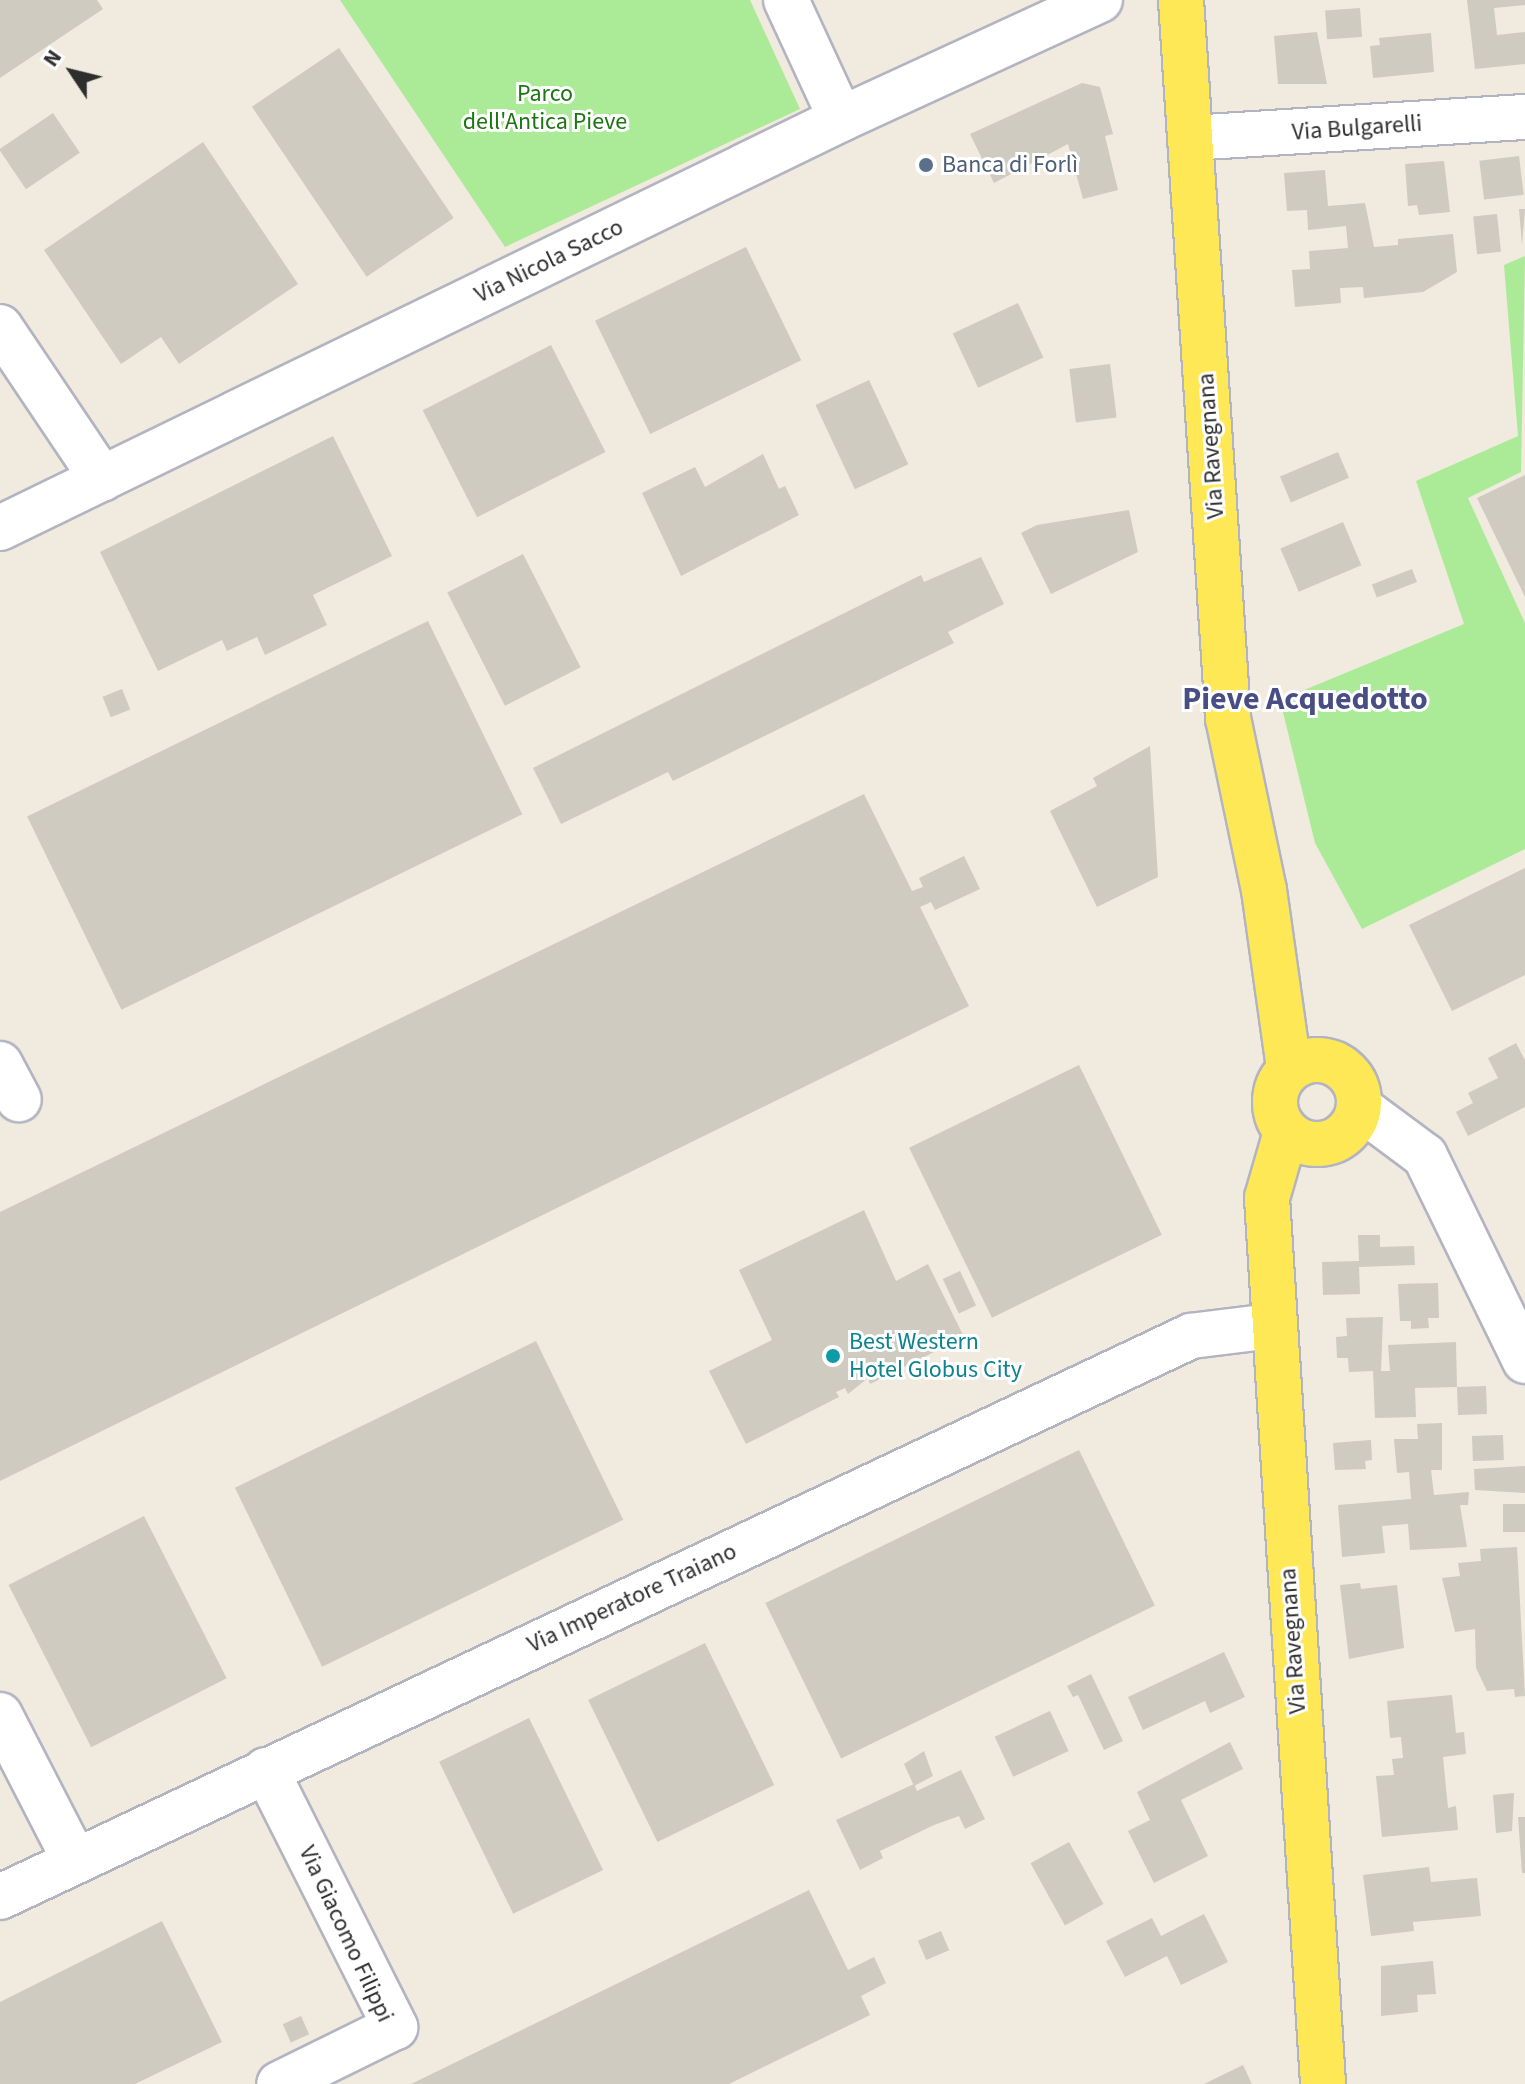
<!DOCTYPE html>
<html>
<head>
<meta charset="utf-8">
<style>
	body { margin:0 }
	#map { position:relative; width:1525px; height:2084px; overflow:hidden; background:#f0eadf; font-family:"Source Sans 3",sans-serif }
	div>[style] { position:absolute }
	.green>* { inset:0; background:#abeb97 }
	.building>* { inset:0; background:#cfcbc0; transform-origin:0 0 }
	.roads { filter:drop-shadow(2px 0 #b3b4c2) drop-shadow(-2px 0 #b3b4c2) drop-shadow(0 2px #b3b4c2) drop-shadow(0 -2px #b3b4c2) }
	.minor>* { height:44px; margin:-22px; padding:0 22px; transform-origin:22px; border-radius:22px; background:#fff }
	.major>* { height:44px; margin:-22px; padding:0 22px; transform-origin:22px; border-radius:22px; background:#ffe855 }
	.major>.ring { margin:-22px; padding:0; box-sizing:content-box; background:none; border:44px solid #ffe855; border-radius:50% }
	.dots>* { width:22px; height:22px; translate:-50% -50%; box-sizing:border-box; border:4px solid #fff; border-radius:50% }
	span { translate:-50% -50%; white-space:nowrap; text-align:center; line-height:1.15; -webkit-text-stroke:6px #fff; paint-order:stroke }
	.park-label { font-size:24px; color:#1e7513 }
	.street-label { font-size:24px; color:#2e2e2e }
	.service-label { font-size:24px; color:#4e5e75 }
	.left { translate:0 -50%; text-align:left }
	.culture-label { font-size:24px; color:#0d838f }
	.district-label { font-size:32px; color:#484d84; font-weight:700 }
	.north { position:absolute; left:32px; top:32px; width:80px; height:80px; -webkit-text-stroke:6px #fff; paint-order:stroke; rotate:305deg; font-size:22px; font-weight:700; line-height:32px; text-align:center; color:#2e2e2e }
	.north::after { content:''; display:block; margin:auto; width:28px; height:36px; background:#2e2e2e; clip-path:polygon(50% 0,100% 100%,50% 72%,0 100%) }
</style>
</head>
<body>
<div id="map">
	<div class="green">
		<i style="clip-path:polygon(340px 0,750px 0,800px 109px,505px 247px)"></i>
		<i style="clip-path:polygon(1525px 256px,1521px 472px,1468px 498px,1525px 623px,1525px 849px,1362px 929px,1315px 843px,1280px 700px,1464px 624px,1416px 481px,1518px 436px,1504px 265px)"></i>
	</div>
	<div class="building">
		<i style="clip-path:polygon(0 0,97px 0,103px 9px,0 78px)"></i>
		<i style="clip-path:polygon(1467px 0,1525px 0,1525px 5px,1494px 8px,1497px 35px,1525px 32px,1525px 64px,1475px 69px)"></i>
		<i style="left:1360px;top:8px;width:29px;height:35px;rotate:86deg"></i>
		<i style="clip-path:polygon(1317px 32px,1327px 84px,1278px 84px,1274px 36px)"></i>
		<i style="clip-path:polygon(1431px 33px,1434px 72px,1373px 78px,1370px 46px,1380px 45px,1379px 38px)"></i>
		<i style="left:339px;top:48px;width:205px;height:105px;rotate:56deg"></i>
		<i style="clip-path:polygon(1082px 83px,1100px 87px,1113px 134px,1105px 136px,1118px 190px,1083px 199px,1068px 144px,994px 183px,970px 134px)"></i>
		<i style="left:53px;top:113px;width:48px;height:65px;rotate:56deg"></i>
		<i style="clip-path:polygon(203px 142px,298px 284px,179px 364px,161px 337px,121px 364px,44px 250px)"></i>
		<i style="left:1519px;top:156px;width:39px;height:40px;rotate:83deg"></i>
		<i style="clip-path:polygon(1444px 161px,1450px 212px,1419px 215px,1417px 205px,1408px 206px,1405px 164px)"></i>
		<i style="clip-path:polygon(1325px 170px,1328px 206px,1365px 203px,1374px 247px,1398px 245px,1398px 239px,1453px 234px,1457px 272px,1423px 292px,1364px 298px,1363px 287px,1340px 288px,1341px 303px,1295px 307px,1292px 270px,1310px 269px,1309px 251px,1348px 248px,1346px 226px,1308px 230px,1307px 210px,1287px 211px,1284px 173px)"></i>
		<i style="clip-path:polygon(1519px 209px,1525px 209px,1522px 245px)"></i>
		<i style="left:1497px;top:214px;width:38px;height:24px;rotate:84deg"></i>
		<i style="left:746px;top:247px;width:126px;height:168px;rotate:64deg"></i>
		<i style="left:1018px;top:303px;width:60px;height:72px;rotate:65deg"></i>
		<i style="left:551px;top:345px;width:120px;height:144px;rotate:63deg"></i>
		<i style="left:1110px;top:364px;width:54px;height:41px;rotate:83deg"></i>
		<i style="left:869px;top:380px;width:93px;height:59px;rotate:65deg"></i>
		<i style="clip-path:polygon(333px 436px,392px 556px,313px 595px,327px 625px,265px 655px,257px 637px,227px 651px,222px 640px,158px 671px,100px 552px)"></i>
		<i style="left:1338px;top:452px;width:28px;height:63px;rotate:67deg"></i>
		<i style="clip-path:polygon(763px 454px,779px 489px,785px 486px,799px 515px,681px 576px,642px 493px,695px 467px,705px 487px)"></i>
		<i style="clip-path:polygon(1525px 475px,1525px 597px,1477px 498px)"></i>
		<i style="clip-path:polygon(1129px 510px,1138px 552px,1051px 594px,1021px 533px,1037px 525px)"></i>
		<i style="left:1343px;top:522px;width:47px;height:68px;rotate:67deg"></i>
		<i style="left:523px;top:554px;width:127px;height:85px;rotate:63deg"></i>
		<i style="clip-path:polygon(981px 557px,1004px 604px,948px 632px,954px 643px,673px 781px,668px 772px,561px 824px,533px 768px,921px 575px,924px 582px)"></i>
		<i style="left:1412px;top:569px;width:14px;height:43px;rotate:69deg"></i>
		<i style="left:428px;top:621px;width:215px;height:446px;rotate:64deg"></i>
		<i style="left:122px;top:689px;width:22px;height:21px;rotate:68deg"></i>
		<i style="clip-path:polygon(1150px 746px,1158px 877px,1097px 907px,1050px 811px,1097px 786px,1093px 778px)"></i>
		<i style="clip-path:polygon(864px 794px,912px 891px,923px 887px,919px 878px,964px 856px,980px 889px,935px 910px,931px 902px,920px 907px,969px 1006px,0 1481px,0 1212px)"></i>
		<i style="clip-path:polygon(1525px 868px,1525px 975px,1452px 1011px,1409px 925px)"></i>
		<i style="clip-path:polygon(1516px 1043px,1525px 1060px,1525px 1107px,1468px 1136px,1456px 1112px,1473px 1103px,1468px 1093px,1498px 1078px,1488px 1058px)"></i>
		<i style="left:1079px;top:1065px;width:189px;height:189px;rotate:64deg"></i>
		<i style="clip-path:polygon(864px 1210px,896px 1281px,928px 1264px,964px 1337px,870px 1384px,868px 1378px,848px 1394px,845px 1388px,836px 1392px,839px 1397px,746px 1444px,709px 1371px,772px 1340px,739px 1270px)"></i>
		<i style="clip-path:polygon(1358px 1235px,1380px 1235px,1380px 1247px,1414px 1246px,1415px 1265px,1359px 1267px,1360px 1294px,1323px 1295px,1322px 1262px,1359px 1261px)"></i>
		<i style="left:960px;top:1271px;width:38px;height:19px;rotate:65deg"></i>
		<i style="clip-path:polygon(1438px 1283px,1439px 1318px,1428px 1318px,1429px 1328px,1411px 1329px,1411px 1321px,1400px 1321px,1398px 1284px)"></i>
		<i style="clip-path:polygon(1383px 1317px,1381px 1371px,1390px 1371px,1388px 1345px,1456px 1342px,1457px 1387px,1415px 1388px,1416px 1417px,1375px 1418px,1373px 1371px,1349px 1372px,1348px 1358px,1337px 1358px,1336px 1337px,1347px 1336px,1346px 1318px)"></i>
		<i style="left:536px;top:1341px;width:199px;height:335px;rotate:64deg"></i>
		<i style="left:1486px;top:1386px;width:28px;height:29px;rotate:88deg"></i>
		<i style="clip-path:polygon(1442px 1423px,1442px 1470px,1431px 1470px,1434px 1495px,1469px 1492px,1468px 1505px,1460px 1505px,1467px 1547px,1410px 1550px,1408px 1524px,1382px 1526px,1385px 1553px,1342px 1557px,1338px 1505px,1411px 1499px,1409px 1472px,1397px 1473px,1394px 1439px,1418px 1439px,1417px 1424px)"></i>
		<i style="left:1503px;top:1435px;width:25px;height:31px;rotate:88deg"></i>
		<i style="clip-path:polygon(1371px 1440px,1372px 1460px,1365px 1461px,1366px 1469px,1335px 1470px,1333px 1443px)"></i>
		<i style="left:1079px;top:1450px;width:173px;height:349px;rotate:64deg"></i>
		<i style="clip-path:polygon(1525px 1466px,1525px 1493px,1475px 1490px,1474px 1469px)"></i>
		<i style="left:1525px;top:1504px;width:28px;height:22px;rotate:90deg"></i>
		<i style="left:144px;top:1516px;width:182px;height:152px;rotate:63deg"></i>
		<i style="clip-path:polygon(1517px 1547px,1525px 1696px,1515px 1697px,1514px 1689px,1487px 1691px,1476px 1668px,1475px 1629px,1455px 1632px,1442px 1578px,1460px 1576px,1458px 1563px,1481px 1561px,1480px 1549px)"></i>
		<i style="clip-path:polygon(1360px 1583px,1361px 1589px,1397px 1585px,1404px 1648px,1349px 1659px,1340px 1585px)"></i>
		<i style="left:705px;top:1643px;width:158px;height:130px;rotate:64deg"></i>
		<i style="clip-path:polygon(1224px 1652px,1245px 1697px,1210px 1713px,1205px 1701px,1143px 1730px,1128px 1697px)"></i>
		<i style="clip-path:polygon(1091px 1674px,1123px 1741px,1104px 1750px,1078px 1695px,1073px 1697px,1067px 1686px)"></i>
		<i style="clip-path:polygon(1452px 1695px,1456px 1733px,1464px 1732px,1466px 1754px,1443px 1757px,1448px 1808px,1456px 1806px,1458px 1830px,1382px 1837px,1376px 1776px,1394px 1775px,1392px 1759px,1403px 1758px,1401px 1737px,1390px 1738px,1387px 1701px)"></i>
		<i style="left:1050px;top:1711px;width:44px;height:61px;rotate:65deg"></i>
		<i style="left:529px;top:1718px;width:169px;height:100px;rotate:64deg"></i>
		<i style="clip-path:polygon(1230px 1742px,1243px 1769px,1181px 1800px,1208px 1856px,1154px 1883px,1128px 1831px,1150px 1820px,1137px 1792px)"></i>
		<i style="clip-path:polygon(924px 1751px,933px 1776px,914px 1786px,904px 1764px)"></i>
		<i style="clip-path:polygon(961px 1770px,985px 1819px,965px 1829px,959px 1816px,934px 1825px,880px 1851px,883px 1858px,860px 1870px,836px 1820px,914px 1784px,917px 1791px)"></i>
		<i style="clip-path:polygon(1514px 1793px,1512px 1831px,1496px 1833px,1493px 1795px)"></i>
		<i style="clip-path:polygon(1518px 1817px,1525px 1817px,1525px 1873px,1522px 1873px)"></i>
		<i style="left:1069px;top:1842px;width:71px;height:44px;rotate:61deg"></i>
		<i style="clip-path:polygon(1429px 1867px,1431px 1882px,1477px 1878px,1481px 1916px,1413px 1922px,1414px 1931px,1371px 1936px,1363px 1875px)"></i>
		<i style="clip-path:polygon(809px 1890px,848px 1970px,874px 1957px,886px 1983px,861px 1996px,870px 2015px,729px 2084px,411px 2084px)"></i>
		<i style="clip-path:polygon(1204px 1914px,1228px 1962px,1181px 1985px,1167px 1956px,1125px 1977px,1106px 1941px,1152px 1918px,1161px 1936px)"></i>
		<i style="clip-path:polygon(162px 1921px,222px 2042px,135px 2084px,0 2084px,0 2002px)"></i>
		<i style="left:941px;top:1931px;width:21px;height:25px;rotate:67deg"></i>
		<i style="clip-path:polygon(1433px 1961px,1436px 1994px,1417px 1995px,1418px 2012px,1381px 2016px,1381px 1966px)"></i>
		<i style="left:301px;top:2016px;width:20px;height:20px;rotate:66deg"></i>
		<i style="clip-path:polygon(1243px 2065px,1252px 2084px,1204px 2084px)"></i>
	</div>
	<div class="roads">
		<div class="minor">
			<i style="left:786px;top:0;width:131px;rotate:65.2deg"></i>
			<i style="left:1190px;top:138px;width:336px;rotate:-3.6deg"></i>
			<i style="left:0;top:327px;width:183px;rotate:56.1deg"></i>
			<i style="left:0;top:528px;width:935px;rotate:-25.93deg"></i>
			<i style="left:841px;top:119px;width:285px;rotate:-24.7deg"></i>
			<i style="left:0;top:1064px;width:40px;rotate:62deg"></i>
			<i style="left:1359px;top:1107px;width:82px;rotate:36.6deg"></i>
			<i style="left:1425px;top:1156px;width:228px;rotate:64deg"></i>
			<i style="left:0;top:1715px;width:162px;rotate:62.8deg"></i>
			<i style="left:266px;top:1770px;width:288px;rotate:63.3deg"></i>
			<i style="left:395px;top:2027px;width:129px;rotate:153.8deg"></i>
			<i style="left:0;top:1897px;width:1317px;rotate:-25.22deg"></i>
			<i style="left:1191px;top:1336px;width:83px;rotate:-7deg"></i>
		</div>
		<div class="major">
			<i style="left:1181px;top:0;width:720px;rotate:86.25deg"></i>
			<i style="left:1228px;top:718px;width:176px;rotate:78.2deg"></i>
			<i style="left:1264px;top:890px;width:181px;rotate:82deg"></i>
			<i class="ring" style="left:1275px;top:1060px;width:40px;height:40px"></i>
			<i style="left:1286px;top:1132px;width:69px;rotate:106.1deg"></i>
			<i style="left:1267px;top:1198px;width:888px;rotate:86.38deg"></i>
		</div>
	</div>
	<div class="dots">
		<i style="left:926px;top:165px;background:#5c6f8a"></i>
		<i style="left:833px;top:1356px;background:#0f9aa8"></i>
	</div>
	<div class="park-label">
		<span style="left:545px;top:108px">Parco<br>dell'Antica Pieve</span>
	</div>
	<div class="street-label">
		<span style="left:1357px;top:128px;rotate:-4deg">Via Bulgarelli</span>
		<span style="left:549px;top:261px;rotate:-26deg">Via Nicola Sacco</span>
		<span style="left:1211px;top:446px;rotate:-94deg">Via Ravegnana</span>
		<span style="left:632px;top:1598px;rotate:-25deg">Via Imperatore Traiano</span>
		<span style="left:1293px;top:1641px;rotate:-94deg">Via Ravegnana</span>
		<span style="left:346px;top:1934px;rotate:65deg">Via Giacomo Filippi</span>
	</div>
	<div class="service-label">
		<span class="left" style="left:942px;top:165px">Banca di Forlì</span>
	</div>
	<div class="culture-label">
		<span class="left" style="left:849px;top:1356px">Best Western<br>Hotel Globus City</span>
	</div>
	<div class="district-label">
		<span style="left:1305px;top:699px">Pieve Acquedotto</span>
	</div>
	<div class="north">N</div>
</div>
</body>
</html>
